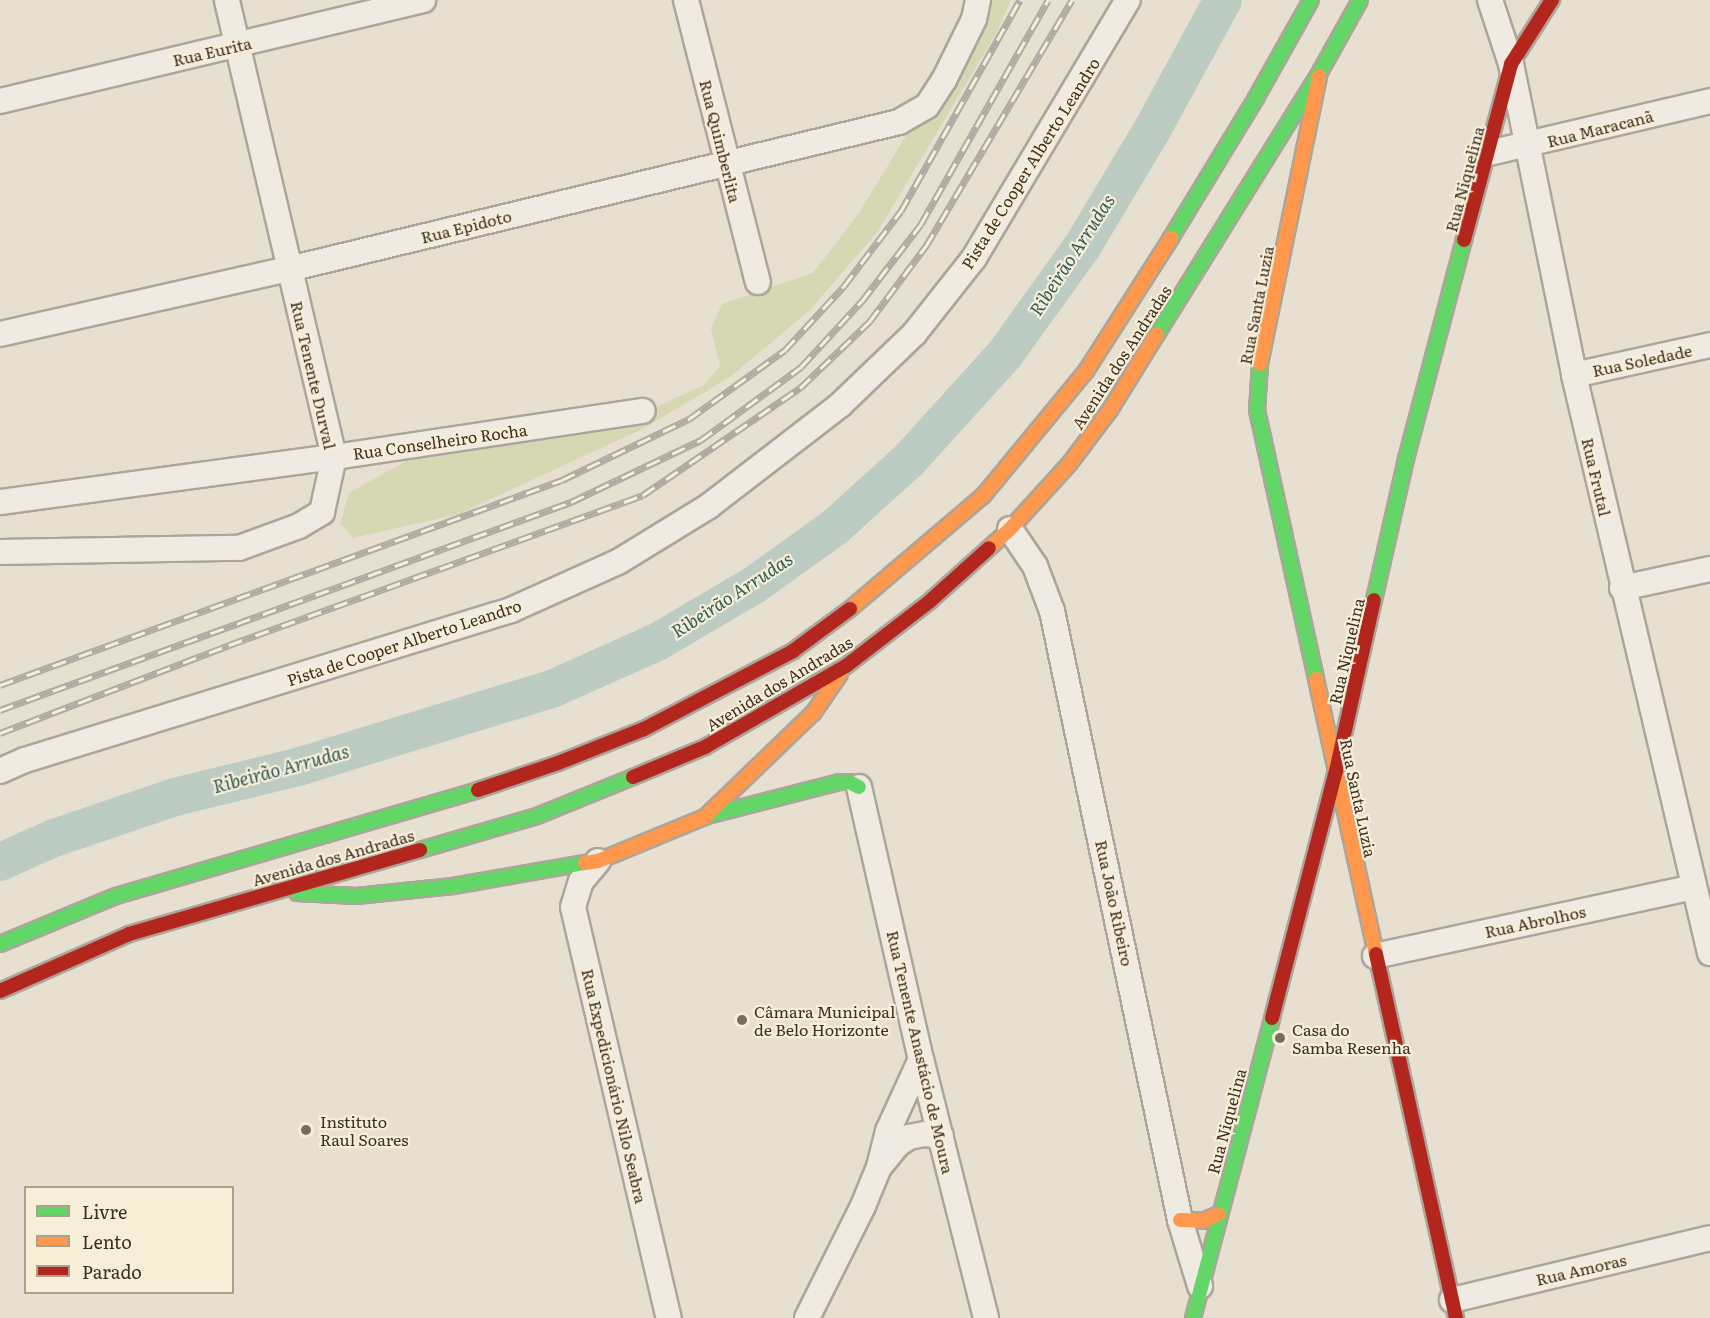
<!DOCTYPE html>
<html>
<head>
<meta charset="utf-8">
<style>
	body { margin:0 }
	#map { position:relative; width:1710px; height:1318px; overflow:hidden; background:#e7e0d1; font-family:Literata,serif }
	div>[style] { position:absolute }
	.green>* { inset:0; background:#d6d7b3 }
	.river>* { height:38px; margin:-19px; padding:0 19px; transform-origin:19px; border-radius:19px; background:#bcccc2 }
	.roads { filter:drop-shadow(2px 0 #ada599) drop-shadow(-2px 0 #ada599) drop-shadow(0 2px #ada599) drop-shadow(0 -2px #ada599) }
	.street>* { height:24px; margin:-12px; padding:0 12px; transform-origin:12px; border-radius:12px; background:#efebe3 }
	.fast>* { height:14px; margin:-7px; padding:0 7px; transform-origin:7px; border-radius:7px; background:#63d668 }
	.slow>* { height:14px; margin:-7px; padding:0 7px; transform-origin:7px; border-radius:7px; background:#ff974d }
	.jam>* { height:14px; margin:-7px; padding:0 7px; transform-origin:7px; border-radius:7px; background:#b3261e }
	.rail>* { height:7px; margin-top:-3.5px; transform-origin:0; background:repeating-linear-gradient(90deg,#f7eed8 0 14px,#afaaa2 0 28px); box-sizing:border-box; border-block:2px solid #afaaa2 }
	.dots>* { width:16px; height:16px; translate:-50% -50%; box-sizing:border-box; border:3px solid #f7eed8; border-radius:50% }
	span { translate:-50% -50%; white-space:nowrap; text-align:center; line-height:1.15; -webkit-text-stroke:4.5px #f7eed8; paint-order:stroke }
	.street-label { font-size:16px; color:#3d2e20 }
	.poi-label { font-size:16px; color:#3d2e20 }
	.left { translate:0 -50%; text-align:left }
	.water-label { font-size:18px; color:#2f5d5a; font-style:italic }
	.legend { position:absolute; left:24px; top:1186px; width:210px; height:108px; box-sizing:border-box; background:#f7eed8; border:2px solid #ada18e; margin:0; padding:8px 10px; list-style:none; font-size:18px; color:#3d2e20 }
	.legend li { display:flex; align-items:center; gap:12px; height:30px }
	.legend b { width:30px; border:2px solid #ada18e }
</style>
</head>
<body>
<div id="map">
	<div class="green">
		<i style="clip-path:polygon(985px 0,1011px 0,997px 32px,878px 231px,810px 310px,730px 377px,644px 428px,459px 514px,353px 538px,340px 523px,349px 493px,406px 461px,617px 425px,704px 385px,720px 366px,711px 329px,722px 304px,813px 273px,859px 213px,907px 134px,937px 107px)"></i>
	</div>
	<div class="river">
		<i style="left:0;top:862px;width:59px;rotate:-24deg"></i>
		<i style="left:54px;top:838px;width:128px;rotate:-18.7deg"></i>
		<i style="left:175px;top:797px;width:130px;rotate:-13.8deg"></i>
		<i style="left:301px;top:766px;width:265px;rotate:-17.1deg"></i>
		<i style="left:554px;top:688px;width:115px;rotate:-24.1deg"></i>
		<i style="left:659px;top:641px;width:110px;rotate:-30.5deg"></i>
		<i style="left:754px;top:585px;width:100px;rotate:-35.6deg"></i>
		<i style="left:835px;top:527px;width:100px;rotate:-42.2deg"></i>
		<i style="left:909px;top:460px;width:143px;rotate:-47.8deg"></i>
		<i style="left:1005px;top:354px;width:132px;rotate:-54.3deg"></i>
		<i style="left:1082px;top:247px;width:136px;rotate:-59.1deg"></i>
		<i style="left:1152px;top:130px;width:148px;rotate:-61.4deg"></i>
	</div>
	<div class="roads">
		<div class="street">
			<i style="left:686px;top:0;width:291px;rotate:75.7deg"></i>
			<i style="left:1490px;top:0;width:67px;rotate:71.8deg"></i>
			<i style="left:1511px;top:64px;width:317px;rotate:78.5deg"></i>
			<i style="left:1574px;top:375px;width:594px;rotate:76.76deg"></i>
			<i style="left:0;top:101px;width:435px;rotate:-13.4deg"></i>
			<i style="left:1489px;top:153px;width:227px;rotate:-13.2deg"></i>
			<i style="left:0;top:334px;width:296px;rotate:-12.7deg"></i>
			<i style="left:289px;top:269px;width:627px;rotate:-13.55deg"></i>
			<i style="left:899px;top:122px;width:32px;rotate:-30deg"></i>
			<i style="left:927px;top:106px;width:31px;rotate:-57deg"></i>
			<i style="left:944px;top:80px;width:68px;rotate:-63.8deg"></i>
			<i style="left:974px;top:19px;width:19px;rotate:-78deg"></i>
			<i style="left:1574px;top:375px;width:139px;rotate:-12.4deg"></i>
			<i style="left:0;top:502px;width:337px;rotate:-7.7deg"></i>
			<i style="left:334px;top:457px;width:469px;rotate:-103.2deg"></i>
			<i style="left:1010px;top:529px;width:45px;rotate:56deg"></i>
			<i style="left:1035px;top:566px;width:48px;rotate:69.3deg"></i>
			<i style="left:1052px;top:611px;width:622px;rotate:78.13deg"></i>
			<i style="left:1180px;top:1220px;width:69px;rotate:73.1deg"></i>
			<i style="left:0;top:552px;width:239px;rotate:-1deg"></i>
			<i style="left:239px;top:548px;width:64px;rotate:-20.1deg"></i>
			<i style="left:299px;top:526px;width:27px;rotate:-31deg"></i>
			<i style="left:322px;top:512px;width:56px;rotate:-77.7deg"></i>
			<i style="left:334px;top:457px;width:312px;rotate:-8.5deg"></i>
			<i style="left:1622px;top:588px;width:90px;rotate:-12.2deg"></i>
			<i style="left:0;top:771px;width:27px;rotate:-24deg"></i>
			<i style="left:25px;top:760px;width:509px;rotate:-17.15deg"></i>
			<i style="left:511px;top:610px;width:117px;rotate:-24.2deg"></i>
			<i style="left:618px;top:562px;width:107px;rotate:-31.6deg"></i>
			<i style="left:709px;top:506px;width:165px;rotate:-37.6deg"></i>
			<i style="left:840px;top:405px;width:103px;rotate:-43.8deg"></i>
			<i style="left:914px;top:334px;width:97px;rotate:-51.7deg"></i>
			<i style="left:974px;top:258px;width:300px;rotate:-59.2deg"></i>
			<i style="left:859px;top:787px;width:279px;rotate:77.2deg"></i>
			<i style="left:921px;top:1059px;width:267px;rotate:75.9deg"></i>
			<i style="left:598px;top:861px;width:26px;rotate:130deg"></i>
			<i style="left:581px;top:881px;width:27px;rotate:107deg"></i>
			<i style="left:573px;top:907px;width:422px;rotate:76.9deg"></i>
			<i style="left:1375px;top:956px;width:326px;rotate:-12.2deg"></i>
			<i style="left:881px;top:1165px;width:26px;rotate:-51deg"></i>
			<i style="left:897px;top:1145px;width:14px;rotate:-34deg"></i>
			<i style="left:909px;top:1137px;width:16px;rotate:-11deg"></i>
			<i style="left:925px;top:1134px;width:16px;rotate:7deg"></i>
			<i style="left:1452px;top:1300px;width:265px;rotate:-13.5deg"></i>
			<i style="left:807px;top:1318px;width:125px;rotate:-63.4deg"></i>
			<i style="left:863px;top:1206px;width:42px;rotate:-67.7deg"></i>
			<i style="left:879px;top:1167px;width:37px;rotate:-76deg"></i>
			<i style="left:888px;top:1131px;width:79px;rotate:-65.4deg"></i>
		</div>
		<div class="fast">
			<i style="left:1171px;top:238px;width:164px;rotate:-58.7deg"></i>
			<i style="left:1256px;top:98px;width:112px;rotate:-60.7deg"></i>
			<i style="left:1157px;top:334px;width:309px;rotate:-58.1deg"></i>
			<i style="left:1320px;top:72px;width:82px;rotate:-60.9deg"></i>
			<i style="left:1260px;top:364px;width:46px;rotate:93.7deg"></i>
			<i style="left:1257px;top:410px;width:275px;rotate:77.6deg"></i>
			<i style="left:1374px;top:600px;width:145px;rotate:-77.2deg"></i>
			<i style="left:1406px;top:459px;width:227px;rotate:-75.2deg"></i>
			<i style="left:707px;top:816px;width:136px;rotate:-14.4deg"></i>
			<i style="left:839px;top:782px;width:10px"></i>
			<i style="left:849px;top:782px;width:11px;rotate:27deg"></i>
			<i style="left:420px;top:850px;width:122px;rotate:-16.2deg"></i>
			<i style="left:537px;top:816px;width:104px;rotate:-22.1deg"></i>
			<i style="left:297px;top:893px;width:59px;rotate:2.9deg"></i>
			<i style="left:356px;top:896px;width:98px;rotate:-5.9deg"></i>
			<i style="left:453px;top:886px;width:134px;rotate:-9.9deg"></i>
			<i style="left:0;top:944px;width:126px;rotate:-22.5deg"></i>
			<i style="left:116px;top:896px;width:377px;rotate:-16.3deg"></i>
			<i style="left:1193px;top:1318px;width:310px;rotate:-75.2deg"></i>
		</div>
		<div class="slow">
			<i style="left:1260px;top:364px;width:294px;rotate:-78.4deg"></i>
			<i style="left:989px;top:548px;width:28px;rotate:-42deg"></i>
			<i style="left:1010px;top:529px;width:89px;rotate:-47.7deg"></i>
			<i style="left:1070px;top:463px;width:66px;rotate:-53deg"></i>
			<i style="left:1110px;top:410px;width:89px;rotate:-58.3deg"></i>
			<i style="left:850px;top:609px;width:175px;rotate:-40.4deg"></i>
			<i style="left:983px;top:496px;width:162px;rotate:-50.5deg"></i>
			<i style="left:1086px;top:371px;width:158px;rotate:-57.4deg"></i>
			<i style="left:1316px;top:679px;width:281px;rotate:77.7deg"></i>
			<i style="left:585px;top:863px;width:13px;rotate:-9deg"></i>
			<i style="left:598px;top:861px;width:116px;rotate:-22.4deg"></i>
			<i style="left:705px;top:817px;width:151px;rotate:-43.9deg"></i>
			<i style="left:814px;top:712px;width:46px;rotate:-55.6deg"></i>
			<i style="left:1180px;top:1220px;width:23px;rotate:2deg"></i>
			<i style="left:1203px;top:1221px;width:17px;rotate:-24deg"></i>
		</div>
		<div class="jam">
			<i style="left:1464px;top:240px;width:182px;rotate:-75deg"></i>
			<i style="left:1511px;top:64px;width:76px;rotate:-57.4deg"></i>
			<i style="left:633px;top:777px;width:78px;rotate:-22.6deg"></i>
			<i style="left:705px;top:747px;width:163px;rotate:-29.9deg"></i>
			<i style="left:846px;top:666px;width:106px;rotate:-37.7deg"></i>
			<i style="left:930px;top:601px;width:79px;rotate:-41.9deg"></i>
			<i style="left:478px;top:790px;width:84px;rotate:-18.6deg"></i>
			<i style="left:558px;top:763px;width:92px;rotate:-21.6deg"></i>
			<i style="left:644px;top:729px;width:168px;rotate:-27.6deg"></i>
			<i style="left:793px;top:651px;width:71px;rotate:-36.4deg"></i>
			<i style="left:1376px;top:954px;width:373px;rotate:77.6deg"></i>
			<i style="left:0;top:991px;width:141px;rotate:-23.8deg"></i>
			<i style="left:129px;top:934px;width:303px;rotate:-16.1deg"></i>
			<i style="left:1272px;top:1018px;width:255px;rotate:-75.5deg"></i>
			<i style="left:1336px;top:771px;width:175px;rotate:-77.5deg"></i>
		</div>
	</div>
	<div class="rail">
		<i style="left:0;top:685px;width:598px;rotate:-20.04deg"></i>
		<i style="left:562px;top:480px;width:141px;rotate:-25.7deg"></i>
		<i style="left:689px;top:419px;width:118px;rotate:-35.7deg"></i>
		<i style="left:785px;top:350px;width:87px;rotate:-47.3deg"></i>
		<i style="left:844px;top:286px;width:94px;rotate:-52.8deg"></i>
		<i style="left:901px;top:211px;width:242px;rotate:-60.6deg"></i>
		<i style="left:0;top:710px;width:608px;rotate:-20.02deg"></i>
		<i style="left:571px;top:502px;width:144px;rotate:-25.5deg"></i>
		<i style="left:701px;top:440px;width:124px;rotate:-36.1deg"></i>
		<i style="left:801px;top:367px;width:90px;rotate:-47.3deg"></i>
		<i style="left:862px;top:301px;width:97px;rotate:-52.5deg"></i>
		<i style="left:921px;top:224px;width:257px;rotate:-60.4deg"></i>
		<i style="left:0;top:733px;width:245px;rotate:-21deg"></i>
		<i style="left:229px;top:645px;width:440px;rotate:-19.9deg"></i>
		<i style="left:643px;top:495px;width:190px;rotate:-34.3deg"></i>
		<i style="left:800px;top:388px;width:97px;rotate:-43.7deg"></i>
		<i style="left:870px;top:321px;width:94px;rotate:-53.3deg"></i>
		<i style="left:926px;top:246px;width:286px;rotate:-59.3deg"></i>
	</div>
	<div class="dots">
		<i style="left:742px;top:1020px;background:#786c5e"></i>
		<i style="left:1280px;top:1038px;background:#786c5e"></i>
		<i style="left:306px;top:1130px;background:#786c5e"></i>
	</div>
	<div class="street-label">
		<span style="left:212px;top:51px;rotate:-13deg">Rua Eurita</span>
		<span style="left:1600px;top:128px;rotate:-14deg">Rua Maracanã</span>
		<span style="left:721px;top:141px;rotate:76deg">Rua Quimberlita</span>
		<span style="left:1030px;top:163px;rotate:-58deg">Pista de Cooper Alberto Leandro</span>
		<span style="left:1464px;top:179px;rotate:-75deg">Rua Niquelina</span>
		<span style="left:466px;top:226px;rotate:-14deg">Rua Epidoto</span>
		<span style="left:1256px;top:305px;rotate:-79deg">Rua Santa Luzia</span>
		<span style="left:1121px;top:357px;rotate:-57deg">Avenida dos Andradas</span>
		<span style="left:1642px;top:360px;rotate:-12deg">Rua Soledade</span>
		<span style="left:314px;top:375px;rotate:77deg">Rua Tenente Durval</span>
		<span style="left:440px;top:441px;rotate:-8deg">Rua Conselheiro Rocha</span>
		<span style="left:1597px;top:477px;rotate:77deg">Rua Frutal</span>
		<span style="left:404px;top:642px;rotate:-18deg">Pista de Cooper Alberto Leandro</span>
		<span style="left:1346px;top:651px;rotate:-77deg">Rua Niquelina</span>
		<span style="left:779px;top:683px;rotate:-31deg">Avenida dos Andradas</span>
		<span style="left:1359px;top:798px;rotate:78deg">Rua Santa Luzia</span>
		<span style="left:333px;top:857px;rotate:-16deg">Avenida dos Andradas</span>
		<span style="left:1115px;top:903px;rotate:78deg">Rua João Ribeiro</span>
		<span style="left:1535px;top:921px;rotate:-12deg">Rua Abrolhos</span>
		<span style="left:921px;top:1052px;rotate:77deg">Rua Tenente Anastácio de Moura</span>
		<span style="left:615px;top:1086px;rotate:77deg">Rua Expedicionário Nilo Seabra</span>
		<span style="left:1226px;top:1121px;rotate:-75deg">Rua Niquelina</span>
		<span style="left:1581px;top:1269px;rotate:-13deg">Rua Amoras</span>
	</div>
	<div class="poi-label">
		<span class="left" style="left:754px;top:1020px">Câmara Municipal<br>de Belo Horizonte</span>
		<span class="left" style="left:1292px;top:1038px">Casa do<br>Samba Resenha</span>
		<span class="left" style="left:320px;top:1130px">Instituto<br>Raul Soares</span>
	</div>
	<div class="water-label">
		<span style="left:1072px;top:255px;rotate:-57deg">Ribeirão Arrudas</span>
		<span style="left:732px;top:595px;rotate:-33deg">Ribeirão Arrudas</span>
		<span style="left:281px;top:769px;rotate:-15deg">Ribeirão Arrudas</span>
	</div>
	<ul class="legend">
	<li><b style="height:8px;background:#63d668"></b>Livre</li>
	<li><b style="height:8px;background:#ff974d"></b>Lento</li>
	<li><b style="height:8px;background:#b3261e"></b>Parado</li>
	</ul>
</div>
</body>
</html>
